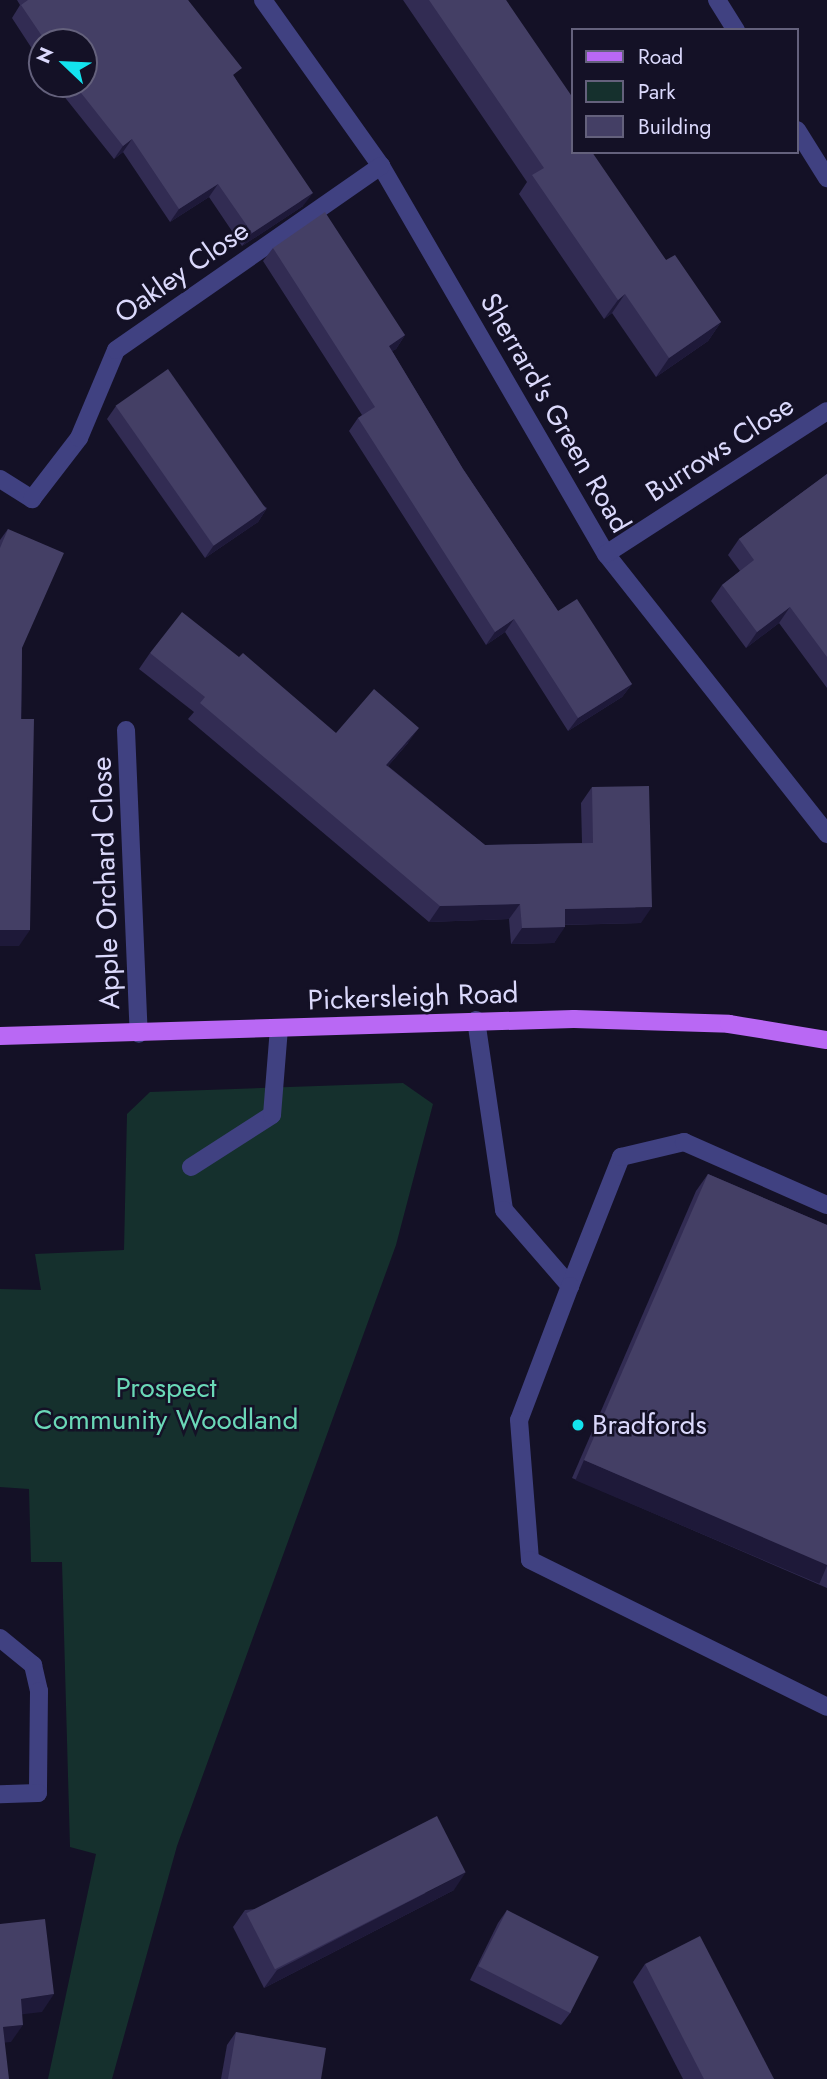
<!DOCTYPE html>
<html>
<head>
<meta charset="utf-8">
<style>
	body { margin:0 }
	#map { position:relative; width:827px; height:2079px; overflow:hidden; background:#141126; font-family:Jost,sans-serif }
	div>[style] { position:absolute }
	.green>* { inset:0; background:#15302d }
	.minor>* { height:18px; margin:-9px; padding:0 9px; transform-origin:9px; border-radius:9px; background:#404181 }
	.major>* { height:18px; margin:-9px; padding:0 9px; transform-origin:9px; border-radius:9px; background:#b968f4 }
	.wall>* { inset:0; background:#322c53 }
	.shaded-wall>* { inset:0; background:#1e1939; transform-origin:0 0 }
	.building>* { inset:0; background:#443f65; transform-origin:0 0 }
	.dots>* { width:19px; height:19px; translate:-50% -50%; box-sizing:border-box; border:4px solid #141126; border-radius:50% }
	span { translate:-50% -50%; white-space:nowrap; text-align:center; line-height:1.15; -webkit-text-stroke:5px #141126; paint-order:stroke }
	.street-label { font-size:28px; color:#dbd9fc }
	.park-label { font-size:28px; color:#6ad8b7 }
	.poi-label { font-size:28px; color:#dbd9fc }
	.left { translate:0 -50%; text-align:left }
	.legend { position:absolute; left:571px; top:28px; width:228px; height:126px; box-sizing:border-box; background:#141126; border:2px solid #64617c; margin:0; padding:9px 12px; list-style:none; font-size:21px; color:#dbd9fc }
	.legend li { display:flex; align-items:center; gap:14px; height:35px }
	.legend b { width:35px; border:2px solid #64617c }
	.north { position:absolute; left:28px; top:28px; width:70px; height:70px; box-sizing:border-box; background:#141126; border:2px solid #64617c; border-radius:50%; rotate:293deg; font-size:19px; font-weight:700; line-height:28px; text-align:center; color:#dbd9fc }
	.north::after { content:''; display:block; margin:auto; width:24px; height:32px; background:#13e3ee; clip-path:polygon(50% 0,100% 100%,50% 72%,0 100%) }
</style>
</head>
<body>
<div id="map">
	<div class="green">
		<i style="clip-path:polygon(403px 1083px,433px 1104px,396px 1245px,177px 1846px,112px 2079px,48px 2079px,96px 1854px,70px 1847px,62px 1562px,31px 1562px,29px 1489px,0 1487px,0 1289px,41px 1290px,35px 1254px,124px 1250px,127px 1114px,150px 1092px)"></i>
	</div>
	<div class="minor">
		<i style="left:263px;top:0;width:204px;rotate:54.6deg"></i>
		<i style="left:381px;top:166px;width:449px;rotate:59.9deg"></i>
		<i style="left:606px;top:554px;width:357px;rotate:51.7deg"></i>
		<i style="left:717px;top:0;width:36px;rotate:58deg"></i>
		<i style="left:797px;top:130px;width:57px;rotate:58deg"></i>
		<i style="left:0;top:479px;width:38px;rotate:32deg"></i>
		<i style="left:32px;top:499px;width:77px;rotate:-52.4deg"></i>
		<i style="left:79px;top:438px;width:95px;rotate:-67.2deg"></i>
		<i style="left:116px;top:350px;width:323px;rotate:-34.8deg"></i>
		<i style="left:606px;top:554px;width:263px;rotate:-32.9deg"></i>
		<i style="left:126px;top:730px;width:304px;rotate:87.6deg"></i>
		<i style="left:476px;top:1020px;width:192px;rotate:81.6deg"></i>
		<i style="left:504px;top:1210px;width:101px;rotate:49deg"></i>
		<i style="left:570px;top:1286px;width:139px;rotate:-68.4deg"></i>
		<i style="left:621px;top:1157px;width:65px;rotate:-13.4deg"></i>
		<i style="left:684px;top:1142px;width:156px;rotate:23.8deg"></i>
		<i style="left:191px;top:1167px;width:96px;rotate:-32.7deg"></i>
		<i style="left:272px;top:1115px;width:87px;rotate:-85.4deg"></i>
		<i style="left:570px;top:1286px;width:143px;rotate:110.8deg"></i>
		<i style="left:519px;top:1420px;width:140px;rotate:85.5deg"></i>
		<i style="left:530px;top:1560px;width:331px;rotate:26.3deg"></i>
		<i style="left:0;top:1638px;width:43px;rotate:39.3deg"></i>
		<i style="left:33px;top:1665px;width:27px;rotate:77deg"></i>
		<i style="left:39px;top:1691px;width:102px;rotate:90.6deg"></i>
		<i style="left:38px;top:1793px;width:38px;rotate:178deg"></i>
	</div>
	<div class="major">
		<i style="left:0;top:1036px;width:574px;rotate:-1.7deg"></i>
		<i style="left:574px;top:1019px;width:155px;rotate:1.8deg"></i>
		<i style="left:729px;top:1024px;width:99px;rotate:9.3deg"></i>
	</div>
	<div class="wall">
		<i style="clip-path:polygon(17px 0,188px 0,235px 78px,303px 206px,242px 246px,209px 197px,170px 222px,123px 152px,114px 159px,63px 95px,56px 84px,84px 84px,84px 42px,42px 42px,42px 64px,12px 18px,20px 5px)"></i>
		<i style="clip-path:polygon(403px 0,506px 0,573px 152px,666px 260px,721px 322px,708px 341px,656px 377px,612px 313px,604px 319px,519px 194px,527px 182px)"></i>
		<i style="clip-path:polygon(273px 248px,405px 335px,396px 349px,392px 351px,463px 469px,558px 611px,632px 684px,622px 697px,568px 731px,505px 632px,486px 645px,349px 431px,358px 418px,362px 415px,263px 261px)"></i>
		<i style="clip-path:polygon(116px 406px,267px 508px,258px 522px,205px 558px,107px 419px)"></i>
		<i style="clip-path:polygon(827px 474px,827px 688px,779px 623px,746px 648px,711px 601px,722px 585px,740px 571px,728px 555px,739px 539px)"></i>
		<i style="clip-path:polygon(8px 529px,22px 648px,19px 946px,0 946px,0 540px)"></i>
		<i style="clip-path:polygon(150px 653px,336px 733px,408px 743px,388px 766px,485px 845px,582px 843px,581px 803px,592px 787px,641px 923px,565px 925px,554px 943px,511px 944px,509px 919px,429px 922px,188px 719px,194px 712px,139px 669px)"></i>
		<i style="clip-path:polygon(708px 1174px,827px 1225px,827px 1588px,572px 1478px,696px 1191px)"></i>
		<i style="clip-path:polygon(454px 1890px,264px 1988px,233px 1927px,245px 1910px)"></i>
		<i style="clip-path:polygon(507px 1910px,571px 2012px,561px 2025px,470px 1980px,498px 1923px)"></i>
		<i style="clip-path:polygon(645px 1964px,774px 2079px,683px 2079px,633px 1982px)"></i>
		<i style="clip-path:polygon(236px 2032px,321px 2079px,221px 2079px,227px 2045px)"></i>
	</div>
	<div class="shaded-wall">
		<i style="clip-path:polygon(132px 139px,123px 152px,114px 159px,123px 146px)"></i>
		<i style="clip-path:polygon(218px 184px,209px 197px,170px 222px,179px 209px)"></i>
		<i style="clip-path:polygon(313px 193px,303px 206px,242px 246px,252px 233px)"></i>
		<i style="clip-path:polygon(625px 294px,612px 313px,604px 319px,618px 300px)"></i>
		<i style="clip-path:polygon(721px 322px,708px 341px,656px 377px,669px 358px)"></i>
		<i style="clip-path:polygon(405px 335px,396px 349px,379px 359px,389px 346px)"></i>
		<i style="clip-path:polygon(267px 508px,258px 522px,205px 558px,214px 545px)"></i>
		<i style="clip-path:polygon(790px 607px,779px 623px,746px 648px,757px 632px)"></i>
		<i style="clip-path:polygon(514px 619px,505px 632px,486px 645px,495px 632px)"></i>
		<i style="clip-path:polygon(632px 684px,622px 697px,568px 731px,578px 718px)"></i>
		<i style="clip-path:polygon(419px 728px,408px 743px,375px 781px,386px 765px)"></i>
		<i style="clip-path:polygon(520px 904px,509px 919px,429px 922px,440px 906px)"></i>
		<i style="clip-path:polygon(652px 907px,641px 923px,554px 925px,565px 909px)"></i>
		<i style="clip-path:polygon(565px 927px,554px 943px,511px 944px,522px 928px)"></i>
		<i style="clip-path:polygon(0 930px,30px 930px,19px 946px,0 946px)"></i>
		<i style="left:584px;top:1460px;width:265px;height:22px;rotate:23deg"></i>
		<i style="clip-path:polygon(466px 1872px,454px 1890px,264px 1988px,277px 1970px)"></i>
		<i style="clip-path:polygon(54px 1994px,42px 2012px,8px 2016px,21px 1999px)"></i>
		<i style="clip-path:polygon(23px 2025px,11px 2042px,0 2043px,3px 2027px)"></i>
	</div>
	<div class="building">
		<i style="clip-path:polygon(28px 0,188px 0,242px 68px,233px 75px,313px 193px,252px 233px,218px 184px,179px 209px,132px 139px,123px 146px,74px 84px,84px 84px,84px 42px,46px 42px,21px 5px)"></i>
		<i style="clip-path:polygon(429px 0,506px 0,573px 98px,573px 152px,592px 152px,666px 260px,675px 255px,721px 322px,669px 358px,625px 294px,618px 300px,532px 175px,544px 168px)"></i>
		<i style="clip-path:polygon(325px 212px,405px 335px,389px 346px,463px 469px,558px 611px,577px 599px,632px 684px,578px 718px,514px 619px,495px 632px,358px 418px,375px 407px,273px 248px)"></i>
		<i style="left:168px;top:369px;width:171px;height:64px;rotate:55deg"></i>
		<i style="clip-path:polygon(827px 474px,827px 657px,790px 607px,757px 632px,722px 585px,754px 560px,739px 539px)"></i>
		<i style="clip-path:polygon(8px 529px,64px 553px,22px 648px,21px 719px,34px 719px,30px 930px,0 930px,0 548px)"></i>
		<i style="clip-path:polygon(182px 612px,239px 657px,243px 653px,336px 733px,374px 689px,419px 728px,386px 765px,485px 845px,593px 843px,592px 787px,649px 786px,652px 907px,565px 909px,565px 927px,522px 928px,520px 904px,440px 906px,200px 703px,205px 697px,150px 653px)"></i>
		<i style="clip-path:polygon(708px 1174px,827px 1225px,827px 1565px,584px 1460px)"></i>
		<i style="left:437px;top:1816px;width:63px;height:214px;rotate:63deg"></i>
		<i style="left:507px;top:1910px;width:103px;height:63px;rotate:27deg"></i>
		<i style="clip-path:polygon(45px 1919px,54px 1994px,21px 1999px,23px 2025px,3px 2027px,9px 2079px,0 2079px,0 1924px)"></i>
		<i style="clip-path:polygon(700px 1936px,774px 2079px,704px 2079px,645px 1964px)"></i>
		<i style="clip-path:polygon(236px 2032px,326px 2048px,321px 2079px,228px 2079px)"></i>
	</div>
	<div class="dots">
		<i style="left:578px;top:1425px;background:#13e3ee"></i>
	</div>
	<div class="street-label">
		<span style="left:182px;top:272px;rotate:-35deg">Oakley Close</span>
		<span style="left:555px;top:413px;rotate:60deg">Sherrard's Green Road</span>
		<span style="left:720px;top:449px;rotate:-33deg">Burrows Close</span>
		<span style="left:106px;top:883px;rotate:-92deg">Apple Orchard Close</span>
		<span style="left:413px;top:997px;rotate:-2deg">Pickersleigh Road</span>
	</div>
	<div class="park-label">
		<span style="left:166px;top:1404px">Prospect<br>Community Woodland</span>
	</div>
	<div class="poi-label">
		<span class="left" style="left:592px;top:1425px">Bradfords</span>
	</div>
	<ul class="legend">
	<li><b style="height:9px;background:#b968f4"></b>Road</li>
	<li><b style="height:19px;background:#15302d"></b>Park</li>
	<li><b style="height:19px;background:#443f65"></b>Building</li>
	</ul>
	<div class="north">N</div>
</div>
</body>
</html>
